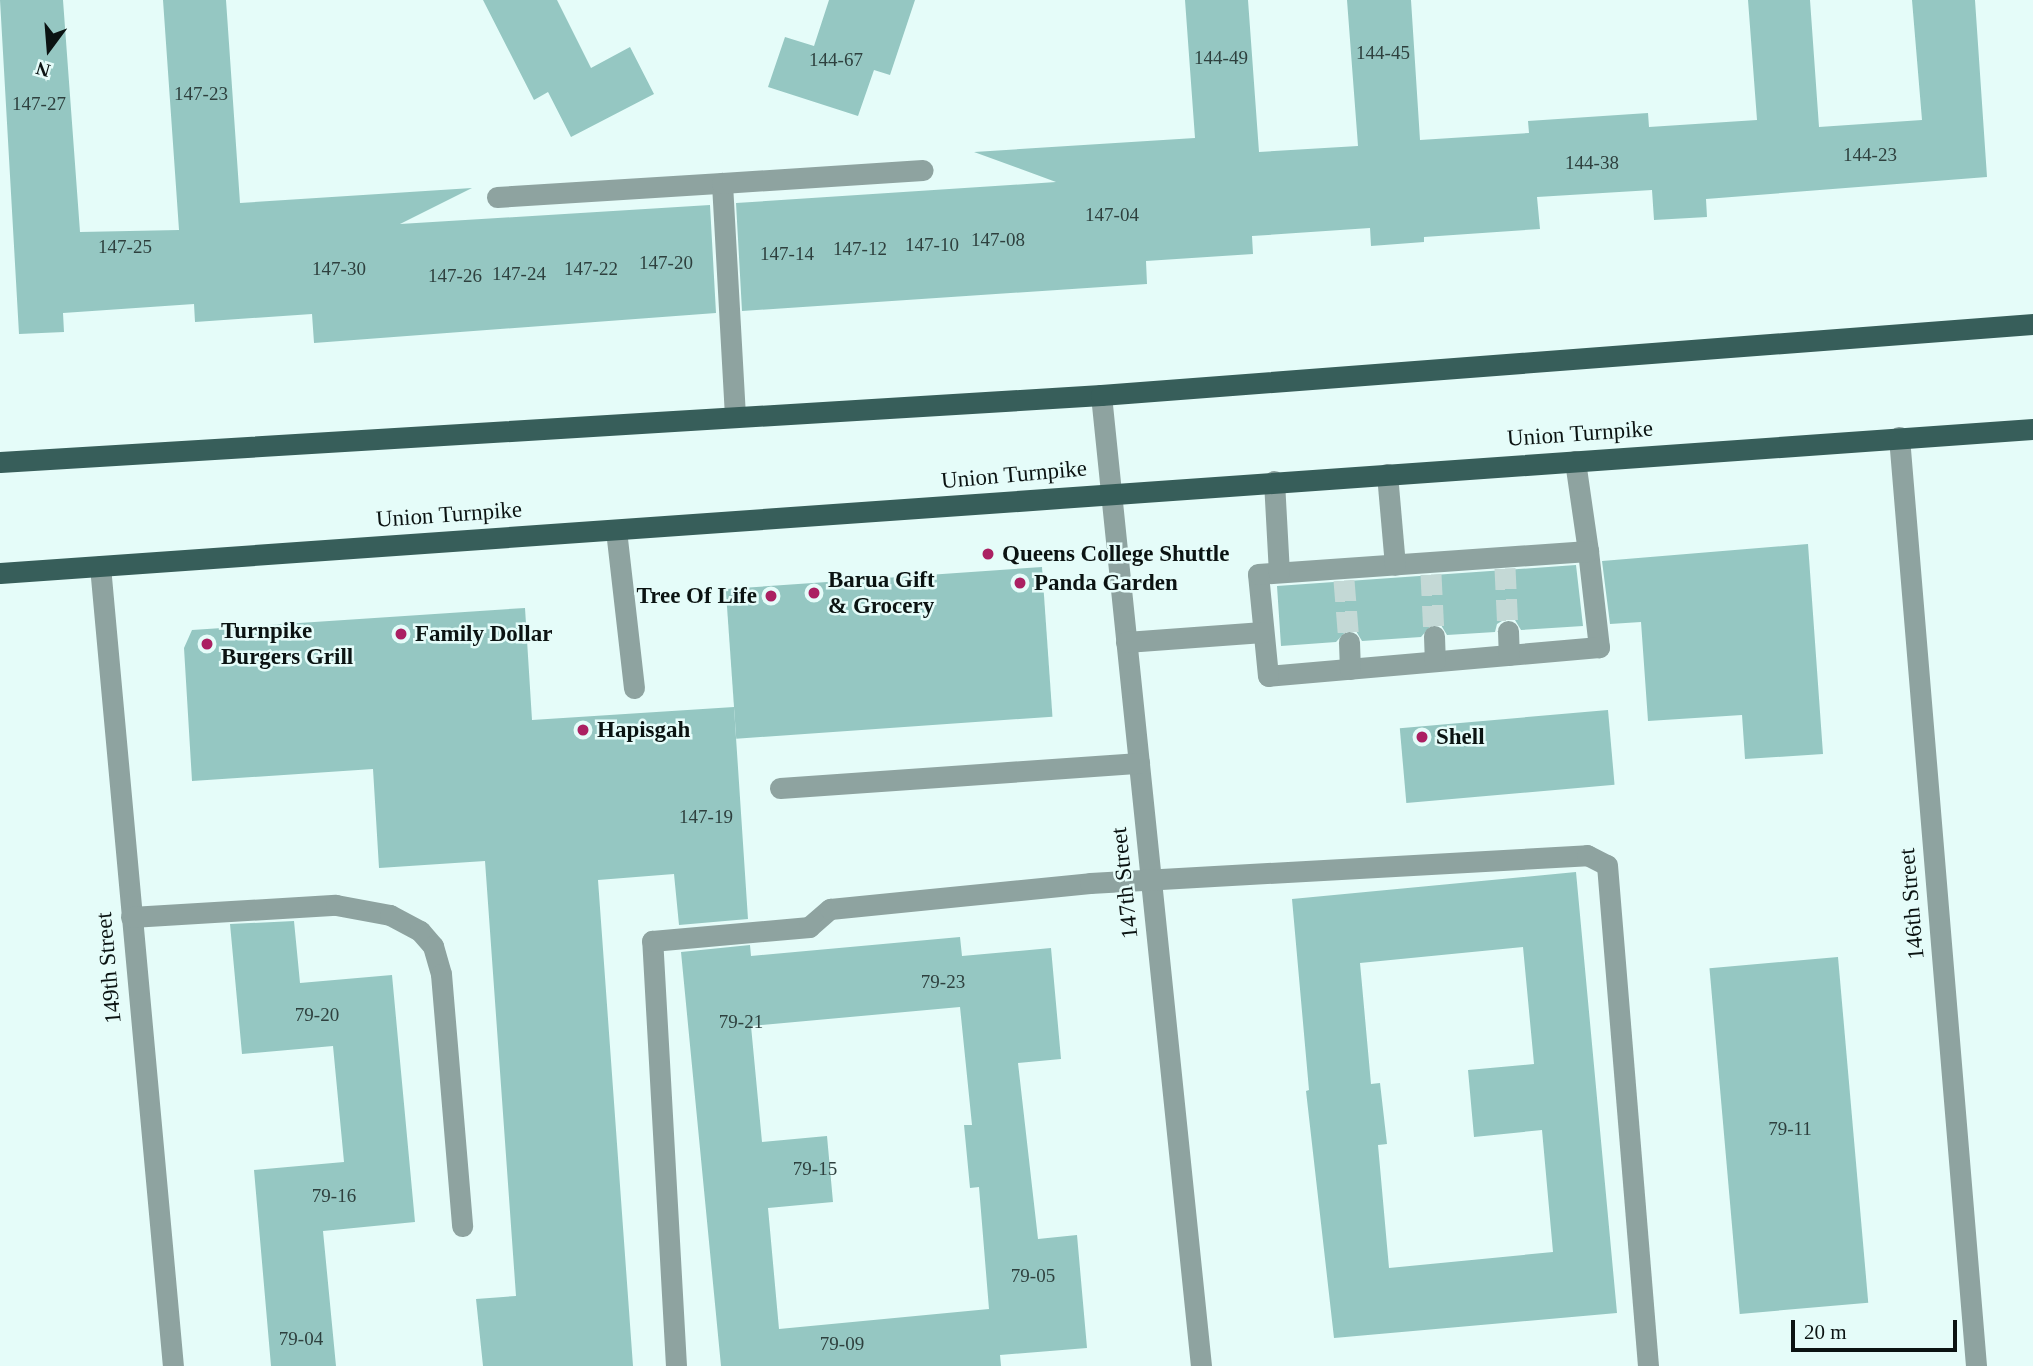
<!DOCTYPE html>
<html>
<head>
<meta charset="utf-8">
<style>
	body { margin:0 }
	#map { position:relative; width:2033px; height:1366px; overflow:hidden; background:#e5fcf9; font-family:Georgia,serif }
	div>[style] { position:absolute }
	.building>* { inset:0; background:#95c7c2; transform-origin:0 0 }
	.minor-tunnel>* { height:21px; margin-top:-10.5px; transform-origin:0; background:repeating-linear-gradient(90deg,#c4d9d6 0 21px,transparent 0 31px) }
	.minor>* { height:21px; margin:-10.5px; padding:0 10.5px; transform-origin:10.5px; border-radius:10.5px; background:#8ea3a0 }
	.major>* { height:21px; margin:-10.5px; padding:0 10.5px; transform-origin:10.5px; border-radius:10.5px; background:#375e5a }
	.dots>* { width:19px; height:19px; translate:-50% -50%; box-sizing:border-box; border:4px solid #e5fcf9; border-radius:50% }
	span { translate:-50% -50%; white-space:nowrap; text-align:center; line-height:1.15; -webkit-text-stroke:5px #e5fcf9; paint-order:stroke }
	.number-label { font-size:19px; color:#2e403e }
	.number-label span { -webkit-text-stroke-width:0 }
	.street-label { font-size:23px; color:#0b1312 }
	.poi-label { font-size:23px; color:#0b1312; font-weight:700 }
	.left { translate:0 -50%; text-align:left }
	.right { translate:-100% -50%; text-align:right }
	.north { position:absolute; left:14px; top:14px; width:70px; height:70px; -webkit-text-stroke:5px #e5fcf9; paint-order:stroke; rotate:196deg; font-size:19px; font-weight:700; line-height:28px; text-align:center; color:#0b1312 }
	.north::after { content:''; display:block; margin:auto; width:24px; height:32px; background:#0b1312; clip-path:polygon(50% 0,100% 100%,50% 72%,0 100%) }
	.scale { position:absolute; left:1791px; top:1320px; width:166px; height:32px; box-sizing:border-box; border:4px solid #0b1312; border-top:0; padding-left:9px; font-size:21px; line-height:24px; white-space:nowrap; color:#0b1312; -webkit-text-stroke:5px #e5fcf9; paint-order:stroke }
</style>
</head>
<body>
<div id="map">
	<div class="building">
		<i style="clip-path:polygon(0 0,63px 0,80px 232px,179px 230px,163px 0,226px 0,240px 203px,472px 188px,400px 224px,710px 205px,716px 313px,314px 343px,312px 314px,195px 322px,194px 304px,63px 313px,64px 332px,19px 334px)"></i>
		<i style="clip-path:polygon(483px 0,557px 0,591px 68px,630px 47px,654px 94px,571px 137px,548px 92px,534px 100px)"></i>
		<i style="clip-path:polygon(829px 0,915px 0,890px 75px,874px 70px,858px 116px,768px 87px,785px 37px,814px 46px)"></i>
		<i style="clip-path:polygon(1185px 0,1248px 0,1259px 152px,1358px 146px,1347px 0,1411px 0,1420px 140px,1529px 133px,1528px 121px,1648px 113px,1649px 127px,1757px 120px,1748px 0,1810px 0,1819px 127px,1922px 120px,1912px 0,1975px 0,1987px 177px,1706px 199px,1707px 217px,1654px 220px,1652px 190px,1537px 197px,1540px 229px,1424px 237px,1424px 242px,1371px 246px,1370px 228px,1252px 236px,1253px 254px,1146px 261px,1147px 284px,742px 311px,736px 203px,1056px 182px,974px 152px,1195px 138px)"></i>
		<i style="clip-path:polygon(1808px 544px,1823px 754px,1745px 759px,1742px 715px,1648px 721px,1641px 622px,1610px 624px,1602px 561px)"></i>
		<i style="clip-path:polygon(1576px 565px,1583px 626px,1521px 630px,1515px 620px,1507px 618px,1497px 624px,1495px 632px,1447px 635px,1441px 625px,1433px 623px,1421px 637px,1362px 641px,1356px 631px,1348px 629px,1336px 642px,1281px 646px,1277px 586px)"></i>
		<i style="left:1042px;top:567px;width:150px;height:317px;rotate:86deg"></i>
		<i style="clip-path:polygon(525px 608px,532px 720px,734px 707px,748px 919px,679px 925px,674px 874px,598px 880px,633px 1366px,483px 1366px,476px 1299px,516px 1296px,485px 861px,379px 868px,373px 769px,192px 781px,184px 648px,192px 630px)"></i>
		<i style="left:1608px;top:710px;width:75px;height:209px;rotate:85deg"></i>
		<i style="clip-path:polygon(evenodd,1576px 872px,1617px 1313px,1334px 1338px,1306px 1091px,1309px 1090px,1292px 899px,1576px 872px,1523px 947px,1534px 1064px,1468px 1070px,1474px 1137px,1542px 1130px,1553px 1252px,1389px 1268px,1378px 1145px,1387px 1144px,1380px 1083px,1371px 1084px,1360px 963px,1523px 947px)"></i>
		<i style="clip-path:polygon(294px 921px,300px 983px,392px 975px,415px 1222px,323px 1231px,336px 1366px,271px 1366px,254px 1170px,344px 1162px,333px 1046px,242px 1054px,230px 924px)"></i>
		<i style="clip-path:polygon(evenodd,960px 937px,962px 956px,1051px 948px,1061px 1059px,1018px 1063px,1038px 1239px,1077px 1235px,1087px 1348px,1000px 1355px,1001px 1366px,721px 1366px,681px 952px,750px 945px,751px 956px,960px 937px,960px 1007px,972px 1125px,964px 1125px,970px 1188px,979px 1187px,989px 1309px,779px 1329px,768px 1208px,833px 1202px,827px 1136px,762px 1142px,751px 1026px,960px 1007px)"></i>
		<i style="left:1838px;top:957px;width:347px;height:129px;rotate:85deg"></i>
	</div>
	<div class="minor-tunnel">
		<i style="left:1505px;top:568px;width:63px;rotate:87.3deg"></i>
		<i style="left:1431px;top:574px;width:62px;rotate:87.2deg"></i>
		<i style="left:1344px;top:580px;width:62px;rotate:85.4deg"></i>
	</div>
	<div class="minor">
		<i style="left:497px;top:197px;width:225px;rotate:-3.6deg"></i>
		<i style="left:1101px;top:395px;width:976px;rotate:84.12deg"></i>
		<i style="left:735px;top:416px;width:233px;rotate:-93.2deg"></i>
		<i style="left:722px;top:183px;width:201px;rotate:-3.7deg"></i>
		<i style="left:1899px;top:437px;width:932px;rotate:85.26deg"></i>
		<i style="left:1575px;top:461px;width:91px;rotate:81.8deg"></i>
		<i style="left:1588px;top:551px;width:97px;rotate:83.5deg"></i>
		<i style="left:1599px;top:647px;width:332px;rotate:175deg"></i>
		<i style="left:1268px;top:676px;width:102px;rotate:-95.6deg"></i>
		<i style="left:1258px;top:574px;width:331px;rotate:-4deg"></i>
		<i style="left:1387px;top:474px;width:91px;rotate:85deg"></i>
		<i style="left:1274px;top:481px;width:91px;rotate:86.9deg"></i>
		<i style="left:616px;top:530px;width:159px;rotate:83.5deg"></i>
		<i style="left:100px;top:566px;width:803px;rotate:84.79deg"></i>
		<i style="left:1508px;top:631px;width:24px;rotate:88deg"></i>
		<i style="left:1434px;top:636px;width:25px;rotate:88deg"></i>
		<i style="left:1126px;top:642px;width:137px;rotate:-4.2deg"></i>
		<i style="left:1349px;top:642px;width:27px;rotate:88deg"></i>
		<i style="left:780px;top:788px;width:360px;rotate:-4deg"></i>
		<i style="left:131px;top:917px;width:205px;rotate:-3.4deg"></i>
		<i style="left:336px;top:905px;width:55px;rotate:10.5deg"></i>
		<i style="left:390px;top:915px;width:34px;rotate:28deg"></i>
		<i style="left:420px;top:931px;width:20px;rotate:49deg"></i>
		<i style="left:433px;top:946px;width:29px;rotate:74deg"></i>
		<i style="left:441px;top:974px;width:253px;rotate:85.2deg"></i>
		<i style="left:676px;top:1366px;width:426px;rotate:-93.2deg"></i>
		<i style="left:652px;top:941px;width:158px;rotate:-5.1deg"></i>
		<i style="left:809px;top:927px;width:28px;rotate:-41deg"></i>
		<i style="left:830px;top:909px;width:261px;rotate:-5.7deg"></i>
		<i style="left:1090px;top:883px;width:498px;rotate:-3.2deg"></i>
		<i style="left:1587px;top:855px;width:22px;rotate:27deg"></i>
		<i style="left:1607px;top:865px;width:503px;rotate:85.32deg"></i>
	</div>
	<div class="major">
		<i style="left:0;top:462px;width:1103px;rotate:-3.48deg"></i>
		<i style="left:1101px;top:395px;width:935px;rotate:-4.36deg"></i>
		<i style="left:0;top:573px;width:2038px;rotate:-4.05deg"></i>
	</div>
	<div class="dots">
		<i style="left:988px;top:554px;background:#ab2062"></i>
		<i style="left:1020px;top:583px;background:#ab2062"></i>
		<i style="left:814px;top:593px;background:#ab2062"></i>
		<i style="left:771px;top:596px;background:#ab2062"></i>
		<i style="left:401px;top:634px;background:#ab2062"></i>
		<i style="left:207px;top:644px;background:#ab2062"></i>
		<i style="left:583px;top:730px;background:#ab2062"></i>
		<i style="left:1422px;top:737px;background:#ab2062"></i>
	</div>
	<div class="number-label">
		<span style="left:1383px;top:53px">144-45</span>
		<span style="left:1221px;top:58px">144-49</span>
		<span style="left:836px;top:60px">144-67</span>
		<span style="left:201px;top:94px">147-23</span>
		<span style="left:39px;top:104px">147-27</span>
		<span style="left:1870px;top:155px">144-23</span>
		<span style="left:1592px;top:163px">144-38</span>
		<span style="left:1112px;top:215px">147-04</span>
		<span style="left:998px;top:240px">147-08</span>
		<span style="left:932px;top:245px">147-10</span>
		<span style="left:125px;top:247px">147-25</span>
		<span style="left:860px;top:249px">147-12</span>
		<span style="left:787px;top:254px">147-14</span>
		<span style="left:666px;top:263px">147-20</span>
		<span style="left:339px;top:269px">147-30</span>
		<span style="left:591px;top:269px">147-22</span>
		<span style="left:519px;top:274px">147-24</span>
		<span style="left:455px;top:276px">147-26</span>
		<span style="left:706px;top:817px">147-19</span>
		<span style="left:943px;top:982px">79-23</span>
		<span style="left:317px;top:1015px">79-20</span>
		<span style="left:741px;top:1022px">79-21</span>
		<span style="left:1790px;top:1129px">79-11</span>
		<span style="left:815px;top:1169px">79-15</span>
		<span style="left:334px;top:1196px">79-16</span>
		<span style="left:1033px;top:1276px">79-05</span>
		<span style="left:301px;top:1339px">79-04</span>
		<span style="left:842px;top:1344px">79-09</span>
	</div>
	<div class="street-label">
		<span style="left:1580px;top:434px;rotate:-4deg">Union Turnpike</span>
		<span style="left:1014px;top:475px;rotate:-5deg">Union Turnpike</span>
		<span style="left:449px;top:515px;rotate:-4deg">Union Turnpike</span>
		<span style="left:1125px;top:883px;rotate:-96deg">147th Street</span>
		<span style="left:1912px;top:904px;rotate:-95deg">146th Street</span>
		<span style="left:109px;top:968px;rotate:-95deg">149th Street</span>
	</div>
	<div class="poi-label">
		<span class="left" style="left:1002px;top:554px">Queens College Shuttle</span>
		<span class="left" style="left:828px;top:593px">Barua Gift<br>&amp; Grocery</span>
		<span class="left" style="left:1034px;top:583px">Panda Garden</span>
		<span class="right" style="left:757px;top:596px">Tree Of Life</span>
		<span class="left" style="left:221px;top:644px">Turnpike<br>Burgers Grill</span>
		<span class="left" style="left:415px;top:634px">Family Dollar</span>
		<span class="left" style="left:597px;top:730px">Hapisgah</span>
		<span class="left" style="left:1436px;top:737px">Shell</span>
	</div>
	<div class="north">N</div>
	<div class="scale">20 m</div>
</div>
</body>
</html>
